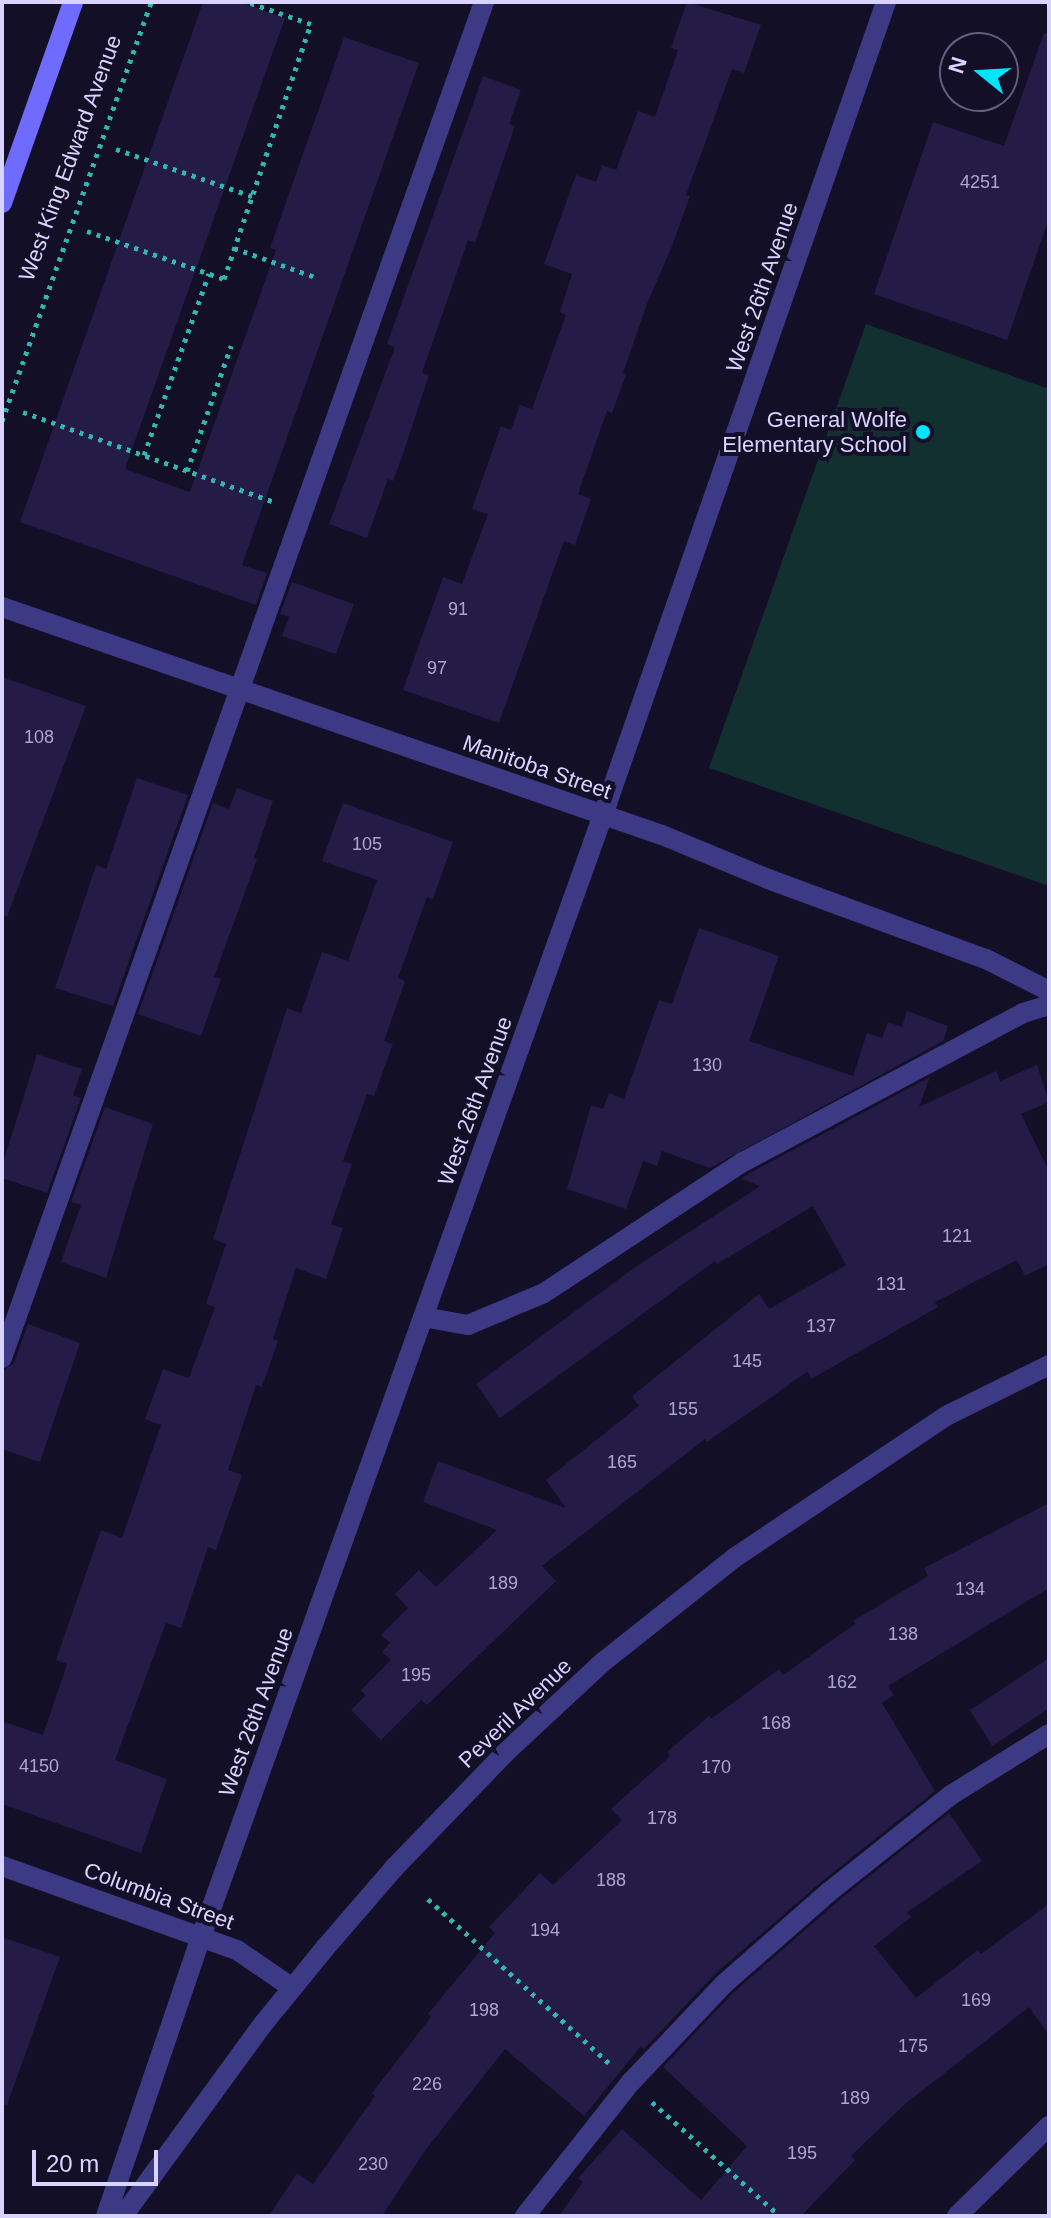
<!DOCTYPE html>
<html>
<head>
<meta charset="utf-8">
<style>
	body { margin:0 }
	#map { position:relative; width:1051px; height:2218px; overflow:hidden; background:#130f26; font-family:Helvetica,sans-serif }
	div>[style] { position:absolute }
	.green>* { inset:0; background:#12302f }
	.building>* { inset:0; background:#241b47 }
	.path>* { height:5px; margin-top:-2.5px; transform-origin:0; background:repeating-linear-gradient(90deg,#2fb8b0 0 4px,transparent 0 10px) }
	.service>* { height:20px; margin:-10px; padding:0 10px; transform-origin:10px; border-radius:10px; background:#3d3a85 }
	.minor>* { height:20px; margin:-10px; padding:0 10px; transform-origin:10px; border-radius:10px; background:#3d3a85 }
	.secondary>* { height:20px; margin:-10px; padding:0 10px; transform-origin:10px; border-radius:10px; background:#6f6bff }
	.dots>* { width:22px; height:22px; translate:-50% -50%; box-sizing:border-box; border:4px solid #130f26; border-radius:50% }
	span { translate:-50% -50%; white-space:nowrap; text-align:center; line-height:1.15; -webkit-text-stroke:8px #130f26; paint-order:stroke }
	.number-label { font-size:18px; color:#aca6d1 }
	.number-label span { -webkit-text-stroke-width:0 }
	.street-label { font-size:22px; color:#d9d4ff }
	.poi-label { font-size:22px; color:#d9d4ff }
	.right { translate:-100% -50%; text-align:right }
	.frame { position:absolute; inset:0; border:4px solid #d9d4ff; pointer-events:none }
	.north { position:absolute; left:939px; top:32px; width:80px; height:80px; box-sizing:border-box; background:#130f26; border:2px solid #625e7d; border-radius:50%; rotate:288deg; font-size:22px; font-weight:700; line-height:32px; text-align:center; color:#d9d4ff }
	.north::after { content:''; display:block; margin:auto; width:28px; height:36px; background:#00e5ff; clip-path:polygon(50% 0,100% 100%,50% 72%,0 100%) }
	.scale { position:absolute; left:32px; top:2150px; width:126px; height:36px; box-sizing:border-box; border:4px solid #d9d4ff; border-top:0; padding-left:10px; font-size:24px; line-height:28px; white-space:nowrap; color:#d9d4ff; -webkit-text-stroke:6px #130f26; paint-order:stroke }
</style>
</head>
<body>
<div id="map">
	<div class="green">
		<i style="clip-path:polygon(866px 324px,1049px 389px,1049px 886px,709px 768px)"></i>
	</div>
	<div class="building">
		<i style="clip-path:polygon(203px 2px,240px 2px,285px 18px,125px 469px,190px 492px,276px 250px,270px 248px,344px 37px,419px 63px,242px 565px,267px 573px,256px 605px,20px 522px)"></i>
		<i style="clip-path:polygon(687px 2px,761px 25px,744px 73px,732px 69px,686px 195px,690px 196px,672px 246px,647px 304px,623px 373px,626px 375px,612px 413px,607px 411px,578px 494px,591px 499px,575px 545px,564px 541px,499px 723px,403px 690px,443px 577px,462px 584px,488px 514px,472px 509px,501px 426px,511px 430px,520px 405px,532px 409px,566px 315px,560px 312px,572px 274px,544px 264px,576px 175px,596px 182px,602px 165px,616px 170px,638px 111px,655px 117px,678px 50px,671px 48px)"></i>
		<i style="clip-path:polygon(1044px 33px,1049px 34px,1049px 218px,1007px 340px,874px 294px,933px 122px,1004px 146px)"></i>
		<i style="clip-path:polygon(483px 76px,521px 90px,509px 124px,515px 126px,475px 243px,468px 240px,422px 373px,429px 375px,403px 454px,393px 481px,388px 479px,367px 538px,329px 524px,395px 347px,387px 344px)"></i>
		<i style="clip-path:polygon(292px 582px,354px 604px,336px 654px,282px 636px,289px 617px,280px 614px)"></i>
		<i style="clip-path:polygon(2px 677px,86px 706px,7px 917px,2px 916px)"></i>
		<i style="clip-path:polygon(137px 778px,188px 795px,113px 1006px,55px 988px,96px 865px,106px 869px)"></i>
		<i style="clip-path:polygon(237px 788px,273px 801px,254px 858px,257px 859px,214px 977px,221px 979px,201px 1036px,138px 1014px,213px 803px,229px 809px)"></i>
		<i style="clip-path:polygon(343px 803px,453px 842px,433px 899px,427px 897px,398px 978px,405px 981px,384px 1041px,393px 1044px,374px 1096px,367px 1094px,343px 1161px,352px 1164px,331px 1224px,343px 1228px,326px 1279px,296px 1268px,273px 1339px,278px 1341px,262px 1387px,256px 1385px,228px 1470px,242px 1475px,216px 1550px,208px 1547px,181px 1628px,166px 1623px,115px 1760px,167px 1779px,141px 1853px,2px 1804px,2px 1721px,43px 1735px,67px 1664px,56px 1660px,101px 1530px,122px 1538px,161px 1425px,145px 1419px,163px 1369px,189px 1378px,215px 1307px,206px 1304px,226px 1244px,213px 1239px,287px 1008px,301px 1013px,322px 952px,348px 961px,377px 880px,322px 861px)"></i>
		<i style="clip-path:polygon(699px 928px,779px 956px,749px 1041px,853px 1076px,867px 1033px,882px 1038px,888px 1022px,902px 1027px,907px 1011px,948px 1026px,943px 1041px,710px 1168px,662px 1151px,657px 1166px,643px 1161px,626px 1209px,567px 1189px,591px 1105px,603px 1109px,609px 1093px,624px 1099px,659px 1000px,672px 1004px)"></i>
		<i style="clip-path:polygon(37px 1054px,82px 1069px,73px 1095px,81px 1098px,47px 1193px,2px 1178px,2px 1166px)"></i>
		<i style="clip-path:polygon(1037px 1065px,1049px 1102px,1021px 1114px,1049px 1171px,1049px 1264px,1025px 1276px,1017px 1260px,935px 1302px,938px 1307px,811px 1379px,807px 1372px,707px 1442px,705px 1439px,542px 1566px,556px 1581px,427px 1705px,421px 1700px,381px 1740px,351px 1710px,366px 1695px,361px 1690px,391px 1660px,382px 1652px,390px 1643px,381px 1635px,408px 1608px,395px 1594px,419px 1570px,436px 1587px,497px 1530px,423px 1502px,438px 1461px,566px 1508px,546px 1480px,639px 1406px,632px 1396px,759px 1294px,769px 1309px,846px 1265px,813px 1206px,717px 1264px,715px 1261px,500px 1418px,476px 1384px,634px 1268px,760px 1186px,741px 1179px,750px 1173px,930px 1077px,919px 1107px,996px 1071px,1000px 1081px)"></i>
		<i style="clip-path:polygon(105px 1107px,153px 1124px,106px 1278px,61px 1262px,81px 1205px,71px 1202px)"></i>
		<i style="clip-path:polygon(28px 1324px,80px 1343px,40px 1462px,2px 1449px,2px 1371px,14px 1363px)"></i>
		<i style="clip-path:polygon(1049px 1503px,1049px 1588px,888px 1686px,894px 1695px,882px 1703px,935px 1791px,821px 1882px,716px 1973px,644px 2049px,641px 2046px,584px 2116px,505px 2049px,424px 2152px,382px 2216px,269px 2216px,297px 2173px,313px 2184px,375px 2096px,372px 2093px,431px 2017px,428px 2014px,495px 1933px,489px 1927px,540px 1873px,553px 1885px,622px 1820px,611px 1809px,670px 1756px,667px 1752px,709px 1716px,711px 1719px,779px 1669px,783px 1675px,855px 1624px,853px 1621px,928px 1576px,924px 1568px)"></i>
		<i style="clip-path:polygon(1049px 1658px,1049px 1708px,992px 1746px,970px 1710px)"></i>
		<i style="clip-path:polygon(949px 1813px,982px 1861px,907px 1912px,911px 1917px,874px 1946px,916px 1998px,978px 1950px,981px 1954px,1049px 1904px,1049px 2035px,1029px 2007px,905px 2104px,851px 2156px,855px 2160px,801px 2216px,559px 2216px,583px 2182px,578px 2178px,622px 2129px,701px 2200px,747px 2146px,663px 2067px,734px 1992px,837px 1902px)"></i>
		<i style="clip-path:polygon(2px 1937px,60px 1957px,7px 2105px,2px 2104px)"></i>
	</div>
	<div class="path">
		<i style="left:116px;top:149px;width:144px;rotate:19.1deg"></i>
		<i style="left:87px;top:231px;width:145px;rotate:19.3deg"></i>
		<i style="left:224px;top:279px;width:269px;rotate:-71.2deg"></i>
		<i style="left:311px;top:24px;width:67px;rotate:-160.8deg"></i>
		<i style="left:234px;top:248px;width:89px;rotate:19.7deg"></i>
		<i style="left:23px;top:412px;width:268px;rotate:19.7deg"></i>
		<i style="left:2px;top:421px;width:445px;rotate:-70.4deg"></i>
		<i style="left:144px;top:455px;width:193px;rotate:-70.3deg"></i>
		<i style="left:187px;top:471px;width:133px;rotate:-70.6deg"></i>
		<i style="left:428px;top:1899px;width:244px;rotate:42.2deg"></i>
		<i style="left:652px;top:2102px;width:171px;rotate:41.7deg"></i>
	</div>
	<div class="service">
		<i style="left:423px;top:1317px;width:46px;rotate:10.1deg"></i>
		<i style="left:468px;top:1325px;width:82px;rotate:-22.8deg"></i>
		<i style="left:544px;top:1293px;width:238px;rotate:-33.4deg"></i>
		<i style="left:743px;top:1162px;width:317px;rotate:-28deg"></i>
		<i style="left:1023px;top:1013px;width:27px;rotate:-17deg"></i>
		<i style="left:2px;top:1358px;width:1439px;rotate:-70.43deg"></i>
		<i style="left:525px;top:2216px;width:171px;rotate:-51.7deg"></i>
		<i style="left:631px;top:2082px;width:137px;rotate:-46.5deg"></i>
		<i style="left:725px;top:1983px;width:138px;rotate:-41.2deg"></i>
		<i style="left:829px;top:1892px;width:156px;rotate:-38.5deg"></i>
		<i style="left:951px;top:1795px;width:115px;rotate:-31.9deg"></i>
	</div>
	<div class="minor">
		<i style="left:2px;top:607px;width:698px;rotate:19.06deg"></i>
		<i style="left:662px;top:835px;width:115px;rotate:22.5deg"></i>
		<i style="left:768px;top:879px;width:232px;rotate:20.2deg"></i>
		<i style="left:986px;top:959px;width:71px;rotate:26.9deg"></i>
		<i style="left:2px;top:1866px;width:250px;rotate:19.7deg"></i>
		<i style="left:237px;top:1950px;width:65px;rotate:34.4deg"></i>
		<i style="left:106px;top:2216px;width:295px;rotate:-71.2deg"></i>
		<i style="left:201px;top:1937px;width:1192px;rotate:-70.29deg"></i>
		<i style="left:603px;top:815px;width:861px;rotate:-70.81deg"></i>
		<i style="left:123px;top:2216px;width:238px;rotate:-53.9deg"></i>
		<i style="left:263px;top:2024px;width:98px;rotate:-50.8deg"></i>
		<i style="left:325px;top:1948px;width:106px;rotate:-49.2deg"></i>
		<i style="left:394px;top:1868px;width:160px;rotate:-46deg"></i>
		<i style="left:505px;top:1753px;width:134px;rotate:-42.9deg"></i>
		<i style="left:603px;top:1662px;width:167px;rotate:-38.4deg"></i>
		<i style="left:734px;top:1558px;width:257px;rotate:-33.8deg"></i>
		<i style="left:948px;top:1415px;width:113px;rotate:-26.3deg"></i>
		<i style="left:957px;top:2216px;width:129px;rotate:-44.4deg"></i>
	</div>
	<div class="secondary">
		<i style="left:2px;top:203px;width:213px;rotate:-70.5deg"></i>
	</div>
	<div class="dots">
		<i style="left:923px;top:432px;background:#00e5ff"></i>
	</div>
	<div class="number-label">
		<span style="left:980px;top:182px">4251</span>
		<span style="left:458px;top:609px">91</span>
		<span style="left:437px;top:668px">97</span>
		<span style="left:39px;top:737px">108</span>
		<span style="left:367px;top:844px">105</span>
		<span style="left:707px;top:1065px">130</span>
		<span style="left:957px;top:1236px">121</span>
		<span style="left:891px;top:1284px">131</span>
		<span style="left:821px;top:1326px">137</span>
		<span style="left:747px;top:1361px">145</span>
		<span style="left:683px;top:1409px">155</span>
		<span style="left:622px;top:1462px">165</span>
		<span style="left:503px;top:1583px">189</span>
		<span style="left:970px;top:1589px">134</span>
		<span style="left:903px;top:1634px">138</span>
		<span style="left:416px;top:1675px">195</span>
		<span style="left:842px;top:1682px">162</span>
		<span style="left:776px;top:1723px">168</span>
		<span style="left:39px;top:1766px">4150</span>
		<span style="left:716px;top:1767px">170</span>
		<span style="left:662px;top:1818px">178</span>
		<span style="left:611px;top:1880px">188</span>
		<span style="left:545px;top:1930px">194</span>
		<span style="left:976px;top:2000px">169</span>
		<span style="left:484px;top:2010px">198</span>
		<span style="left:913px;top:2046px">175</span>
		<span style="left:427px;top:2084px">226</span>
		<span style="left:855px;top:2098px">189</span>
		<span style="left:802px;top:2153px">195</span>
		<span style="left:373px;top:2164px">230</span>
	</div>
	<div class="street-label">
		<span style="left:70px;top:158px;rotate:-70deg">West King Edward Avenue</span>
		<span style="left:762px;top:287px;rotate:-71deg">West 26th Avenue</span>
		<span style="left:537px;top:767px;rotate:19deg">Manitoba Street</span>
		<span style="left:475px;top:1101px;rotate:-70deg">West 26th Avenue</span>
		<span style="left:256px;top:1712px;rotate:-70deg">West 26th Avenue</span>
		<span style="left:515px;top:1713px;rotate:-44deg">Peveril Avenue</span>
		<span style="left:159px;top:1896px;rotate:20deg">Columbia Street</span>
	</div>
	<div class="poi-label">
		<span class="right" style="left:907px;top:432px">General Wolfe<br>Elementary School</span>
	</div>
	<div class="frame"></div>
	<div class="north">N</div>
	<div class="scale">20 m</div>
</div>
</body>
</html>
